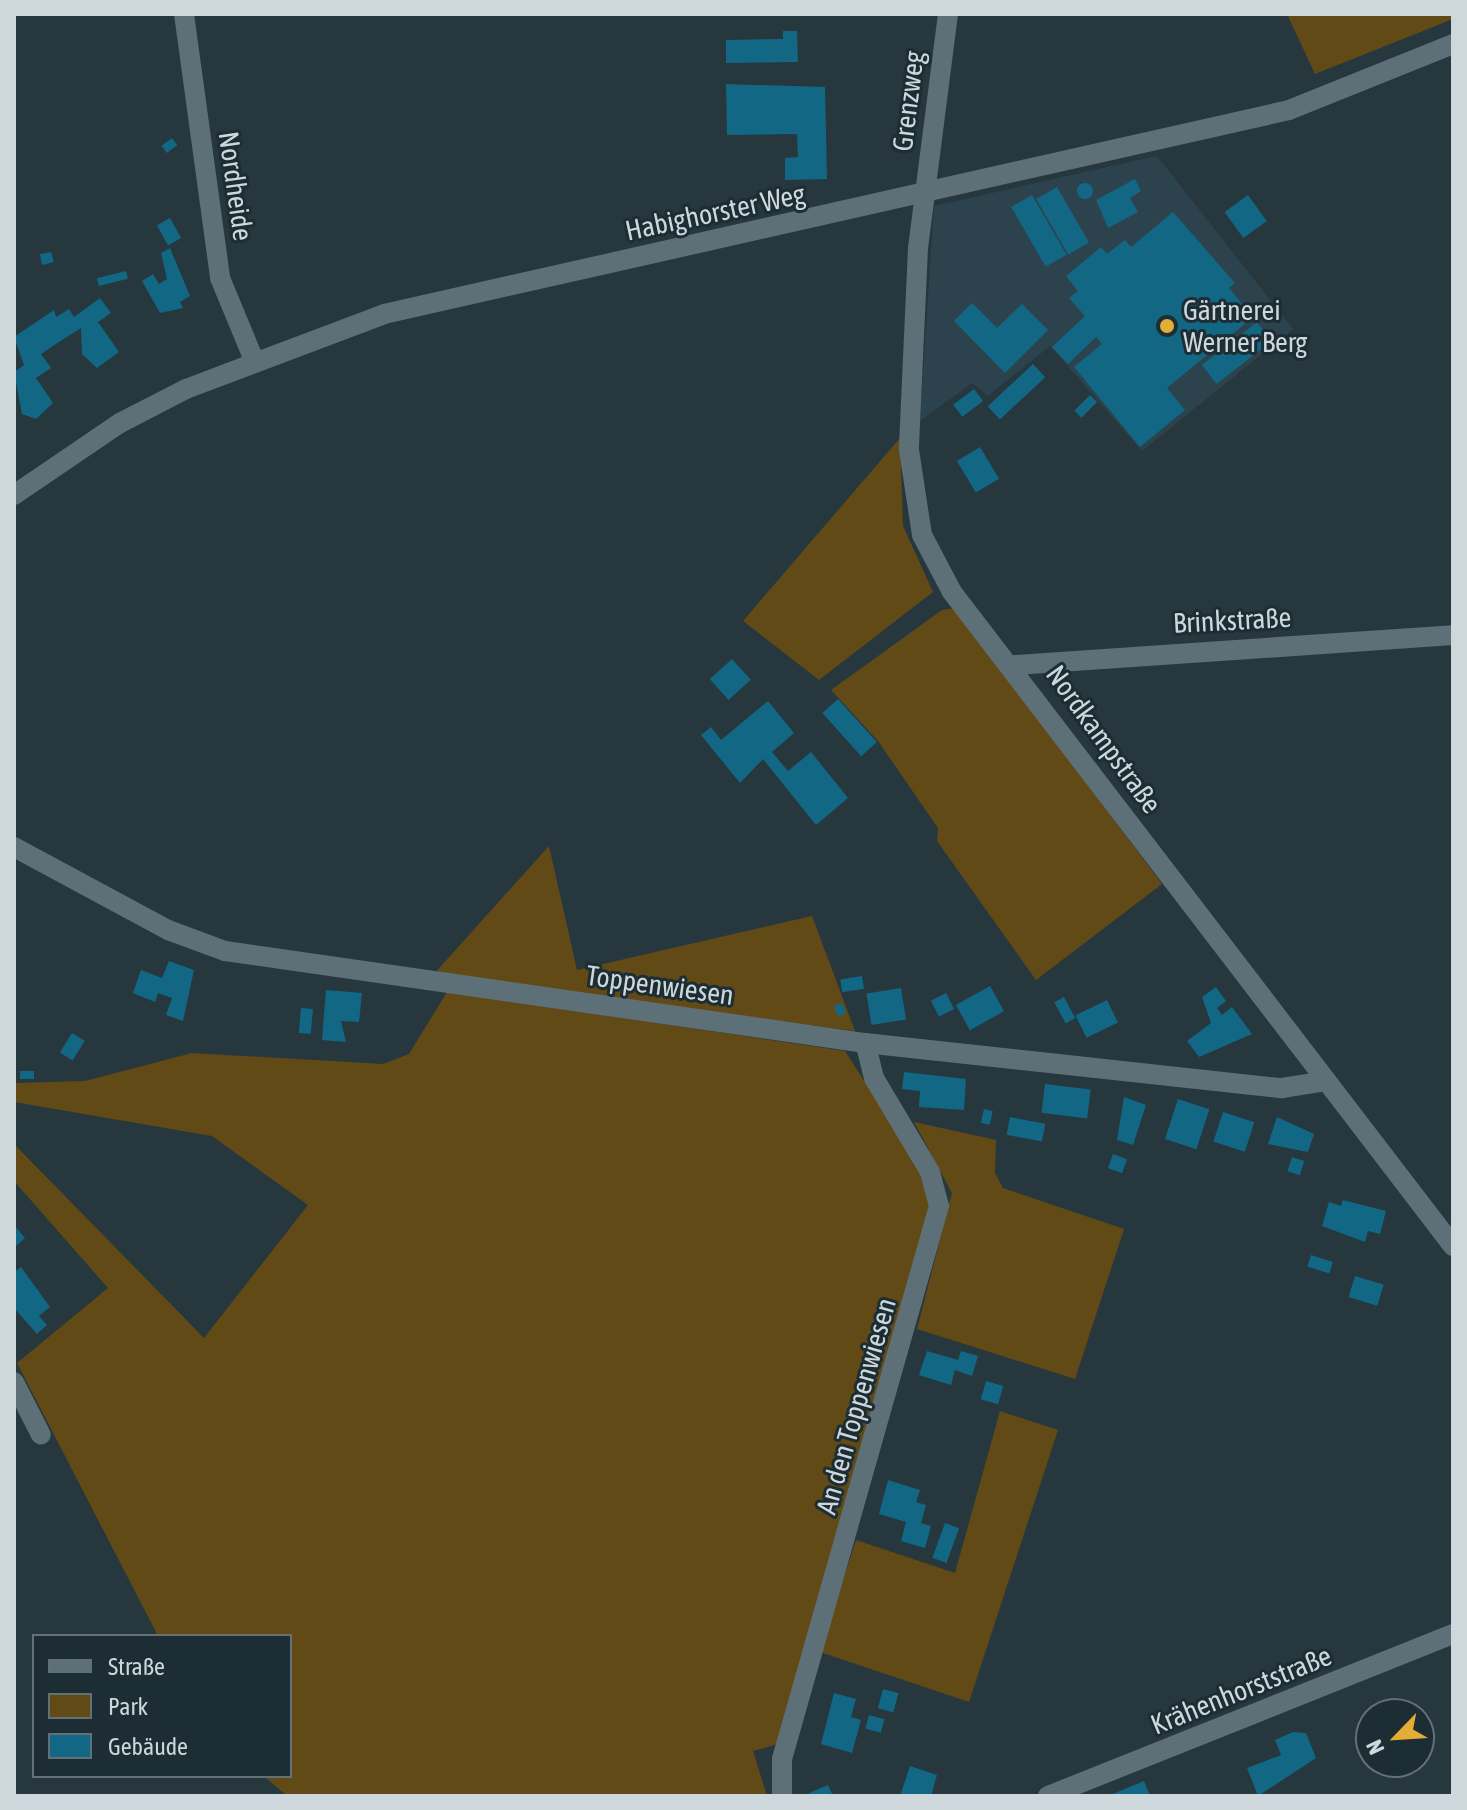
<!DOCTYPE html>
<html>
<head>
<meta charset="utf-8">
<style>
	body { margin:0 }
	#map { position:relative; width:1467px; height:1810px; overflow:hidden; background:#26373e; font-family:"Asap Condensed",sans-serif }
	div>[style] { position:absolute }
	.built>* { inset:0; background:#2c434e }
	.green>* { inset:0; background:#624a17 }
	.building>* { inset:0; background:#126785; transform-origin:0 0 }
	.round { border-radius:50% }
	.street>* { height:20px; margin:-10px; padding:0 10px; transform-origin:10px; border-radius:10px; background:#5d6f77 }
	.secondary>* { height:20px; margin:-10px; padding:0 10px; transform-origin:10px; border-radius:10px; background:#5d6f77 }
	.dots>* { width:22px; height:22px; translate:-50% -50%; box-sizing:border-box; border:4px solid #1c2d34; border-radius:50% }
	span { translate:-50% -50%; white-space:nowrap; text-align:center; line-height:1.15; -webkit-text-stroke:6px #1c2d34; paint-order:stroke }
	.street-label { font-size:28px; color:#cdd7dc }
	.poi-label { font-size:28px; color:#cdd7dc }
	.left { translate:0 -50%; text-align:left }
	.frame { position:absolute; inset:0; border:16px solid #cdd7dc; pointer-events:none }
	.legend { position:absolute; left:32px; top:1634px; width:260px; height:144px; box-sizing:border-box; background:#1c2d34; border:2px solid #637177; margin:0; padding:10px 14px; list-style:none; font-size:24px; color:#cdd7dc }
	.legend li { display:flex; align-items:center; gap:16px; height:40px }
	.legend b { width:40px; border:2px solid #637177 }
	.north { position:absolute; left:1355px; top:1698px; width:80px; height:80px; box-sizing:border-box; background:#1c2d34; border:2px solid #637177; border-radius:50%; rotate:245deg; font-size:22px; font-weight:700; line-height:32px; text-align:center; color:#cdd7dc }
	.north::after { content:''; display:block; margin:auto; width:28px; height:36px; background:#e3ae35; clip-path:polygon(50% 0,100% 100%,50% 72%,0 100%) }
</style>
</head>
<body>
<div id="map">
	<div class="built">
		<i style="clip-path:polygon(1157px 156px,1293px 329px,1142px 451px,1050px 346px,988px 396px,972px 383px,920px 421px,934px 206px)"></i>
	</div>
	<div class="green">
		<i style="clip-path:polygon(1287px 14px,1453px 14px,1453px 19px,1315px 74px)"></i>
		<i style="clip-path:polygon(900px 438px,903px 526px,933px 592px,819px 680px,743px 621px)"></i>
		<i style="clip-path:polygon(955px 608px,1162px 884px,1036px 980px,937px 841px,938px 828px,878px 741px,831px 690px,942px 610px)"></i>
		<i style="clip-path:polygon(549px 846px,577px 970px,812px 916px,855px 1031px,433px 975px)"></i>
		<i style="clip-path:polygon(447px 992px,845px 1051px,924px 1174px,931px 1201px,778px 1744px,753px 1751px,767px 1796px,287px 1796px,264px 1776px,290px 1776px,290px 1636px,158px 1636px,17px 1363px,108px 1288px,14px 1181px,14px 1144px,204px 1338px,308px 1205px,212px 1136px,14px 1102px,14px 1083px,85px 1081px,192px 1053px,383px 1064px,409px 1054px)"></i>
		<i style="clip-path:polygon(914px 1122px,996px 1140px,995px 1173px,1003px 1188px,1124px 1229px,1075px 1379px,917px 1329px,952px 1193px)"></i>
		<i style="clip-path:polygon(1000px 1411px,1058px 1430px,969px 1702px,820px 1652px,856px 1540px,955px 1573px)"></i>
	</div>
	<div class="building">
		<i style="clip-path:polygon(783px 31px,797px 31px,798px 62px,726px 63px,726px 40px,783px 39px)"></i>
		<i style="clip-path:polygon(726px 84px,825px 87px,827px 179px,785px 180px,785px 158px,798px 157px,797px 134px,727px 135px)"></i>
		<i style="left:172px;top:138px;width:9px;height:13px;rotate:54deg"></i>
		<i style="clip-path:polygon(1135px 179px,1141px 191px,1130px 198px,1138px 212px,1108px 228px,1096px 200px)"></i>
		<i class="round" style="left:1077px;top:183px;width:16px;height:16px"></i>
		<i style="left:1057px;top:187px;width:64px;height:24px;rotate:60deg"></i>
		<i style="left:1032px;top:195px;width:69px;height:24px;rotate:60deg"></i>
		<i style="left:1248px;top:195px;width:32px;height:29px;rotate:54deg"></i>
		<i style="clip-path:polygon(1173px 212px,1235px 283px,1229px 288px,1253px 317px,1167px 388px,1185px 410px,1140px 447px,1074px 367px,1102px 344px,1096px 337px,1068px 364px,1052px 347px,1085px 316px,1069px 298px,1078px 291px,1066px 276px,1101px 247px,1107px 254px,1125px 240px,1131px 247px)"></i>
		<i style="left:170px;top:218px;width:23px;height:15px;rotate:61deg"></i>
		<i style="clip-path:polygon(170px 248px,190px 296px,180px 302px,183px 308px,160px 313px,142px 281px,153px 274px,159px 284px,167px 279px,161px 253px)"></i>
		<i style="clip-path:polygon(51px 252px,54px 262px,42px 265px,40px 254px)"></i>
		<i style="left:126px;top:271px;width:8px;height:30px;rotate:76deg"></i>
		<i style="clip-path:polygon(100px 298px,111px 313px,98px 322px,119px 352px,97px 368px,82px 354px,81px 328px,59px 342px,41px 354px,51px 368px,36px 378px,53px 403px,36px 419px,22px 414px,14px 372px,24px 365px,14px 337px,54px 310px,56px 317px,69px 309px,74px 317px)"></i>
		<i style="clip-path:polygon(972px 303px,997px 328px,1022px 304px,1048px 330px,1005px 373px,954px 321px)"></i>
		<i style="left:1257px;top:322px;width:24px;height:70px;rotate:52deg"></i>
		<i style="left:1033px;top:364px;width:18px;height:62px;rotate:47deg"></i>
		<i style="left:974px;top:389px;width:15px;height:26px;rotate:53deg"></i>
		<i style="left:1090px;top:395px;width:10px;height:22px;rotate:45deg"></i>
		<i style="left:980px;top:447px;width:37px;height:27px;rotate:59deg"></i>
		<i style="left:732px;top:659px;width:28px;height:30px;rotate:48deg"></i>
		<i style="left:838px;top:699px;width:58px;height:21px;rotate:48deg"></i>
		<i style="clip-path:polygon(768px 701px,794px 733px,772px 752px,788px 771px,811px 752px,848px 798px,816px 825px,763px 759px,740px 783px,701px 735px,711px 727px,721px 740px)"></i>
		<i style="clip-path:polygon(169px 961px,194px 970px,183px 1021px,166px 1015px,172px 998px,158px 993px,155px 1002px,133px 993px,141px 970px,162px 978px)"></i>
		<i style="left:862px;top:976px;width:13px;height:22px;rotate:81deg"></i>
		<i style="left:990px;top:986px;width:29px;height:39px;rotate:61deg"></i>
		<i style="clip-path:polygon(1216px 987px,1226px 1001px,1217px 1008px,1222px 1015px,1232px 1007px,1252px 1034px,1199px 1057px,1187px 1041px,1211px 1023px,1202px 997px)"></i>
		<i style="left:901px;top:988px;width:32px;height:35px;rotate:81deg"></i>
		<i style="clip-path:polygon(326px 990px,362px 993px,359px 1022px,341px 1021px,346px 1042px,322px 1040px)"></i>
		<i style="left:946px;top:993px;width:18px;height:17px;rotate:63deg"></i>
		<i style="left:1064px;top:997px;width:24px;height:11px;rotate:62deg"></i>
		<i style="left:1107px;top:1000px;width:25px;height:35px;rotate:64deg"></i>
		<i style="left:842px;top:1003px;width:11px;height:9px;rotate:68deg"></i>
		<i style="left:301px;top:1008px;width:12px;height:25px;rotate:5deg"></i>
		<i style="left:72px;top:1033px;width:15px;height:23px;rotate:32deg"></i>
		<i style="left:20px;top:1071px;width:14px;height:8px"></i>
		<i style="clip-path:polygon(904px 1072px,966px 1079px,964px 1110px,919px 1107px,920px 1091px,902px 1089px)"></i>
		<i style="left:1045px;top:1084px;width:46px;height:29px;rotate:7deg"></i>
		<i style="clip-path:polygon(1124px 1097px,1146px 1105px,1133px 1145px,1117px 1140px)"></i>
		<i style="left:1178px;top:1099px;width:33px;height:42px;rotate:18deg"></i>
		<i style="left:984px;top:1109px;width:9px;height:14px;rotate:13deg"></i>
		<i style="left:1223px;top:1112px;width:33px;height:31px;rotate:18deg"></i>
		<i style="left:1010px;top:1117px;width:36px;height:18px;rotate:11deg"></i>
		<i style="clip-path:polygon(1277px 1117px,1314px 1134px,1308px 1152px,1268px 1144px)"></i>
		<i style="left:1113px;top:1154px;width:15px;height:15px;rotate:20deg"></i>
		<i style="left:1292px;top:1157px;width:13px;height:15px;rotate:18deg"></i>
		<i style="clip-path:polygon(1343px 1200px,1386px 1211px,1380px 1234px,1368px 1231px,1365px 1242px,1322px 1226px,1329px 1202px,1341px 1206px)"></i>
		<i style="clip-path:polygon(14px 1225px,25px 1238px,16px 1246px,14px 1243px)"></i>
		<i style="left:1311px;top:1255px;width:23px;height:12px;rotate:18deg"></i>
		<i style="clip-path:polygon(21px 1267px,50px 1307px,39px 1316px,47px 1325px,37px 1334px,14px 1308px,14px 1272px)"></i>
		<i style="left:1355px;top:1276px;width:30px;height:22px;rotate:17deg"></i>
		<i style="clip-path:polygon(927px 1351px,958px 1360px,961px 1351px,978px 1356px,972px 1376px,955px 1370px,951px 1385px,919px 1375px)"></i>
		<i style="left:986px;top:1381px;width:18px;height:19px;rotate:16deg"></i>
		<i style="clip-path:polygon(888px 1480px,920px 1490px,916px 1502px,926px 1505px,921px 1523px,931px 1526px,925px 1548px,901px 1541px,906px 1522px,879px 1514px)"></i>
		<i style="left:945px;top:1523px;width:15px;height:37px;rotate:20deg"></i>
		<i style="left:883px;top:1689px;width:16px;height:20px;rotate:15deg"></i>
		<i style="clip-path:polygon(834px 1693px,856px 1699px,851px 1717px,861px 1720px,852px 1753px,821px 1744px)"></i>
		<i style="left:869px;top:1715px;width:16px;height:14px;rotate:15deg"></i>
		<i style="clip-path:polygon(1293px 1732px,1306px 1733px,1316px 1758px,1258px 1796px,1247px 1768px,1281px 1755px,1275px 1740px)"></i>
		<i style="clip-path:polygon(910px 1766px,937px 1775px,931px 1796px,900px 1796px)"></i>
		<i style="clip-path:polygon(1144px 1781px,1150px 1796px,1108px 1796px)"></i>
		<i style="clip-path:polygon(828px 1785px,833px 1796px,811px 1796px,809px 1793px)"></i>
	</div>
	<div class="street">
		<i style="left:184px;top:14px;width:266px;rotate:82.2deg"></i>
		<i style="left:220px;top:278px;width:89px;rotate:67.5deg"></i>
		<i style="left:948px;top:14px;width:236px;rotate:97.3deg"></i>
		<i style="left:918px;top:248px;width:202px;rotate:92.6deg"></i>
		<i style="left:909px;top:450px;width:86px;rotate:81.3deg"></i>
		<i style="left:922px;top:535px;width:64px;rotate:62.2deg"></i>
		<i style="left:952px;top:592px;width:824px;rotate:52.55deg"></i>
		<i style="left:1015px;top:665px;width:439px;rotate:-3.9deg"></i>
		<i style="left:14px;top:847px;width:175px;rotate:28.3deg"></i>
		<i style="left:168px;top:930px;width:61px;rotate:20.2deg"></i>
		<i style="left:225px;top:951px;width:647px;rotate:8.18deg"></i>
		<i style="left:865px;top:1043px;width:419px;rotate:6.2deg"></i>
		<i style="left:1282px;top:1088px;width:39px;rotate:-9deg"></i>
		<i style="left:14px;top:1382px;width:59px;rotate:63deg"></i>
		<i style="left:782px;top:1796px;width:37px;rotate:-90deg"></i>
		<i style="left:782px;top:1759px;width:575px;rotate:-74.15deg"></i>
		<i style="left:939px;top:1206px;width:35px;rotate:-105deg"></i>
		<i style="left:930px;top:1172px;width:109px;rotate:-120.8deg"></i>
		<i style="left:874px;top:1078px;width:36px;rotate:-104deg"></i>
		<i style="left:1048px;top:1796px;width:436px;rotate:-21.8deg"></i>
	</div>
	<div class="secondary">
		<i style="left:14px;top:495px;width:128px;rotate:-34.2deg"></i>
		<i style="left:120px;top:423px;width:74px;rotate:-27.3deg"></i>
		<i style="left:186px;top:389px;width:212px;rotate:-20.7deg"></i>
		<i style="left:384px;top:314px;width:928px;rotate:-12.7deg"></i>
		<i style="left:1289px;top:110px;width:177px;rotate:-21.9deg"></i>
	</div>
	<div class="dots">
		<i style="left:1167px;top:326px;background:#e3ae35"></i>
	</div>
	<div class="street-label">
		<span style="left:908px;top:101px;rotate:-83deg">Grenzweg</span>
		<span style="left:236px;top:186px;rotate:82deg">Nordheide</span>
		<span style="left:715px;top:212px;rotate:-12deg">Habighorster Weg</span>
		<span style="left:1232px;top:620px;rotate:-3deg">Brinkstraße</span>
		<span style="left:1104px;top:739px;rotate:54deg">Nordkampstraße</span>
		<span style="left:660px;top:985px;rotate:8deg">Toppenwiesen</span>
		<span style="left:856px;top:1406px;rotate:-74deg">An den Toppenwiesen</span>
		<span style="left:1241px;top:1690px;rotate:-22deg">Krähenhorststraße</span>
	</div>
	<div class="poi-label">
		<span class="left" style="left:1183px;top:326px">Gärtnerei<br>Werner Berg</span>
	</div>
	<div class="frame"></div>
	<ul class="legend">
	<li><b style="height:10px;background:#5d6f77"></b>Straße</li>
	<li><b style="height:22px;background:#624a17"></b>Park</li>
	<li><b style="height:22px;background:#126785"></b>Gebäude</li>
	</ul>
	<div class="north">N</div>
</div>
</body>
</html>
